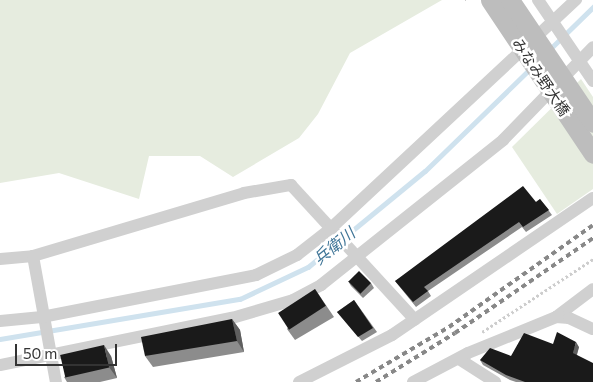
<!DOCTYPE html>
<html>
<head>
<meta charset="utf-8">
<style>
	body { margin:0 }
	#map { position:relative; width:593px; height:382px; overflow:hidden; background:#fff; font-family:Commissioner,"Noto Sans JP",sans-serif }
	div>[style] { position:absolute }
	.green>* { inset:0; background:#e6ecdf }
	.stream>* { height:4.5px; margin:-2.25px; padding:0 2.25px; transform-origin:2.25px; border-radius:2.25px; background:#cfe2ee }
	.path>* { height:2.5px; margin-top:-1.25px; transform-origin:0; background:repeating-linear-gradient(90deg,#cdcdcd 0 2.5px,transparent 0 5px) }
	.street>* { height:12px; margin:-6px; padding:0 6px; transform-origin:6px; border-radius:6px; background:#d0d0d0 }
	.rail>* { height:4px; margin-top:-2px; transform-origin:0; background:repeating-linear-gradient(90deg,#888 0 5px,transparent 0 9px) }
	.secondary-bridge>* { height:19px; margin:-9.5px; padding:0 9.5px; transform-origin:9.5px; border-radius:9.5px; background:#bdbdbd }
	.wall>* { inset:0; background:#8c8c8c }
	.shaded-wall>* { inset:0; background:#5f5f5f }
	.building>* { inset:0; background:#1a1a1a; transform-origin:0 0 }
	span { translate:-50% -50%; white-space:nowrap; text-align:center; line-height:1.15; -webkit-text-stroke:5px #fff; paint-order:stroke }
	.street-label { font-size:15px; color:#333 }
	.water-label { font-size:16px; color:#3f7597; font-style:italic }
	.scale { position:absolute; left:15px; top:344px; width:102px; height:22px; box-sizing:border-box; border:2px solid #333; border-top:0; padding-left:6px; font-size:15px; line-height:18px; white-space:nowrap; color:#333; -webkit-text-stroke:4px #fff; paint-order:stroke }
</style>
</head>
<body>
<div id="map">
	<div class="green">
		<i style="clip-path:polygon(0 0,442px 0,350px 53px,318px 114px,299px 138px,233px 177px,200px 156px,149px 156px,139px 199px,59px 173px,0 183px)"></i>
		<i style="clip-path:polygon(581px 79px,593px 97px,593px 189px,557px 214px,512px 147px)"></i>
	</div>
	<div class="stream">
		<i style="left:549px;top:50px;width:62px;rotate:-44.3deg"></i>
		<i style="left:0;top:339px;width:243px;rotate:-9.5deg"></i>
		<i style="left:240px;top:299px;width:75px;rotate:-25.2deg"></i>
		<i style="left:308px;top:267px;width:151px;rotate:-39.4deg"></i>
		<i style="left:425px;top:171px;width:146px;rotate:-44.2deg"></i>
	</div>
	<div class="path">
		<i style="left:465px;top:0;width:1px"></i>
		<i style="left:482px;top:332px;width:133px;rotate:-33.3deg"></i>
	</div>
	<div class="street">
		<i style="left:538px;top:0;width:98px;rotate:55.8deg"></i>
		<i style="left:33px;top:256px;width:128px;rotate:79.7deg"></i>
		<i style="left:0;top:259px;width:33px;rotate:-5deg"></i>
		<i style="left:33px;top:256px;width:220px;rotate:-16.6deg"></i>
		<i style="left:244px;top:193px;width:48px;rotate:-9.7deg"></i>
		<i style="left:291px;top:185px;width:183px;rotate:47.4deg"></i>
		<i style="left:556px;top:317px;width:46px;rotate:-37.1deg"></i>
		<i style="left:0;top:321px;width:42px;rotate:-5.4deg"></i>
		<i style="left:42px;top:317px;width:218px;rotate:-11.1deg"></i>
		<i style="left:256px;top:275px;width:46px;rotate:-26deg"></i>
		<i style="left:297px;top:255px;width:41px;rotate:-38deg"></i>
		<i style="left:329px;top:230px;width:338px;rotate:-43deg"></i>
		<i style="left:459px;top:359px;width:43px;rotate:32.6deg"></i>
		<i style="left:0;top:365px;width:237px;rotate:-11.5deg"></i>
		<i style="left:232px;top:318px;width:64px;rotate:-16.4deg"></i>
		<i style="left:293px;top:300px;width:32px;rotate:-28deg"></i>
		<i style="left:321px;top:285px;width:233px;rotate:-38.5deg"></i>
		<i style="left:503px;top:140px;width:129px;rotate:-45.9deg"></i>
		<i style="left:299px;top:382px;width:104px;rotate:-26.8deg"></i>
		<i style="left:392px;top:335px;width:243px;rotate:-34.3deg"></i>
		<i style="left:413px;top:382px;width:62px;rotate:-27.8deg"></i>
		<i style="left:468px;top:353px;width:95px;rotate:-22.2deg"></i>
		<i style="left:556px;top:317px;width:13px;rotate:4deg"></i>
		<i style="left:569px;top:318px;width:26px;rotate:25deg"></i>
	</div>
	<div class="rail">
		<i style="left:356px;top:382px;width:108px;rotate:-30.6deg"></i>
		<i style="left:449px;top:327px;width:176px;rotate:-35.3deg"></i>
		<i style="left:376px;top:382px;width:93px;rotate:-31.8deg"></i>
		<i style="left:455px;top:333px;width:168px;rotate:-34.5deg"></i>
	</div>
	<div class="secondary-bridge">
		<i style="left:490px;top:0;width:185px;rotate:56.2deg"></i>
		<i style="left:510px;top:0;width:148px;rotate:56deg"></i>
	</div>
	<div class="wall">
		<i style="clip-path:polygon(540px 199px,552px 215px,526px 232px,522px 227px,428px 291px,431px 296px,416px 307px,395px 281px,536px 202px)"></i>
		<i style="clip-path:polygon(348px 281px,371px 283px,374px 288px,363px 298px,351px 286px)"></i>
		<i style="clip-path:polygon(315px 289px,334px 317px,295px 340px,287px 329px)"></i>
		<i style="clip-path:polygon(354px 300px,377px 332px,362px 341px,337px 312px)"></i>
		<i style="clip-path:polygon(232px 319px,240px 330px,244px 352px,153px 367px,145px 356px)"></i>
		<i style="clip-path:polygon(553px 344px,579px 347px,577px 355px,593px 382px,516px 382px,510px 380px,483px 365px,480px 360px,511px 356px)"></i>
		<i style="clip-path:polygon(111px 356px,117px 378px,100px 382px,67px 382px,64px 377px)"></i>
	</div>
	<div class="shaded-wall">
		<i style="clip-path:polygon(232px 319px,240px 330px,244px 352px,237px 341px)"></i>
		<i style="clip-path:polygon(576px 342px,579px 347px,576px 357px,573px 353px)"></i>
		<i style="clip-path:polygon(104px 345px,111px 356px,117px 378px,109px 367px)"></i>
	</div>
	<div class="building">
		<i style="clip-path:polygon(523px 186px,536px 202px,540px 199px,549px 210px,523px 227px,519px 222px,424px 287px,428px 291px,413px 302px,395px 281px)"></i>
		<i style="left:359px;top:271px;width:17px;height:15px;rotate:45deg"></i>
		<i style="left:315px;top:289px;width:20px;height:44px;rotate:57deg"></i>
		<i style="clip-path:polygon(354px 300px,373px 328px,358px 337px,337px 312px)"></i>
		<i style="clip-path:polygon(232px 319px,237px 341px,145px 356px,141px 337px)"></i>
		<i style="clip-path:polygon(557px 332px,576px 342px,573px 353px,593px 363px,593px 382px,525px 382px,506px 375px,480px 360px,490px 348px,511px 356px,524px 333px,553px 344px)"></i>
		<i style="left:104px;top:345px;width:23px;height:45px;rotate:77deg"></i>
	</div>
	<div class="street-label">
		<span style="left:541px;top:77px;rotate:56deg">みなみ野大橋</span>
	</div>
	<div class="water-label">
		<span style="left:334px;top:246px;rotate:-39deg">兵衛川</span>
	</div>
	<div class="scale">50 m</div>
</div>
</body>
</html>
